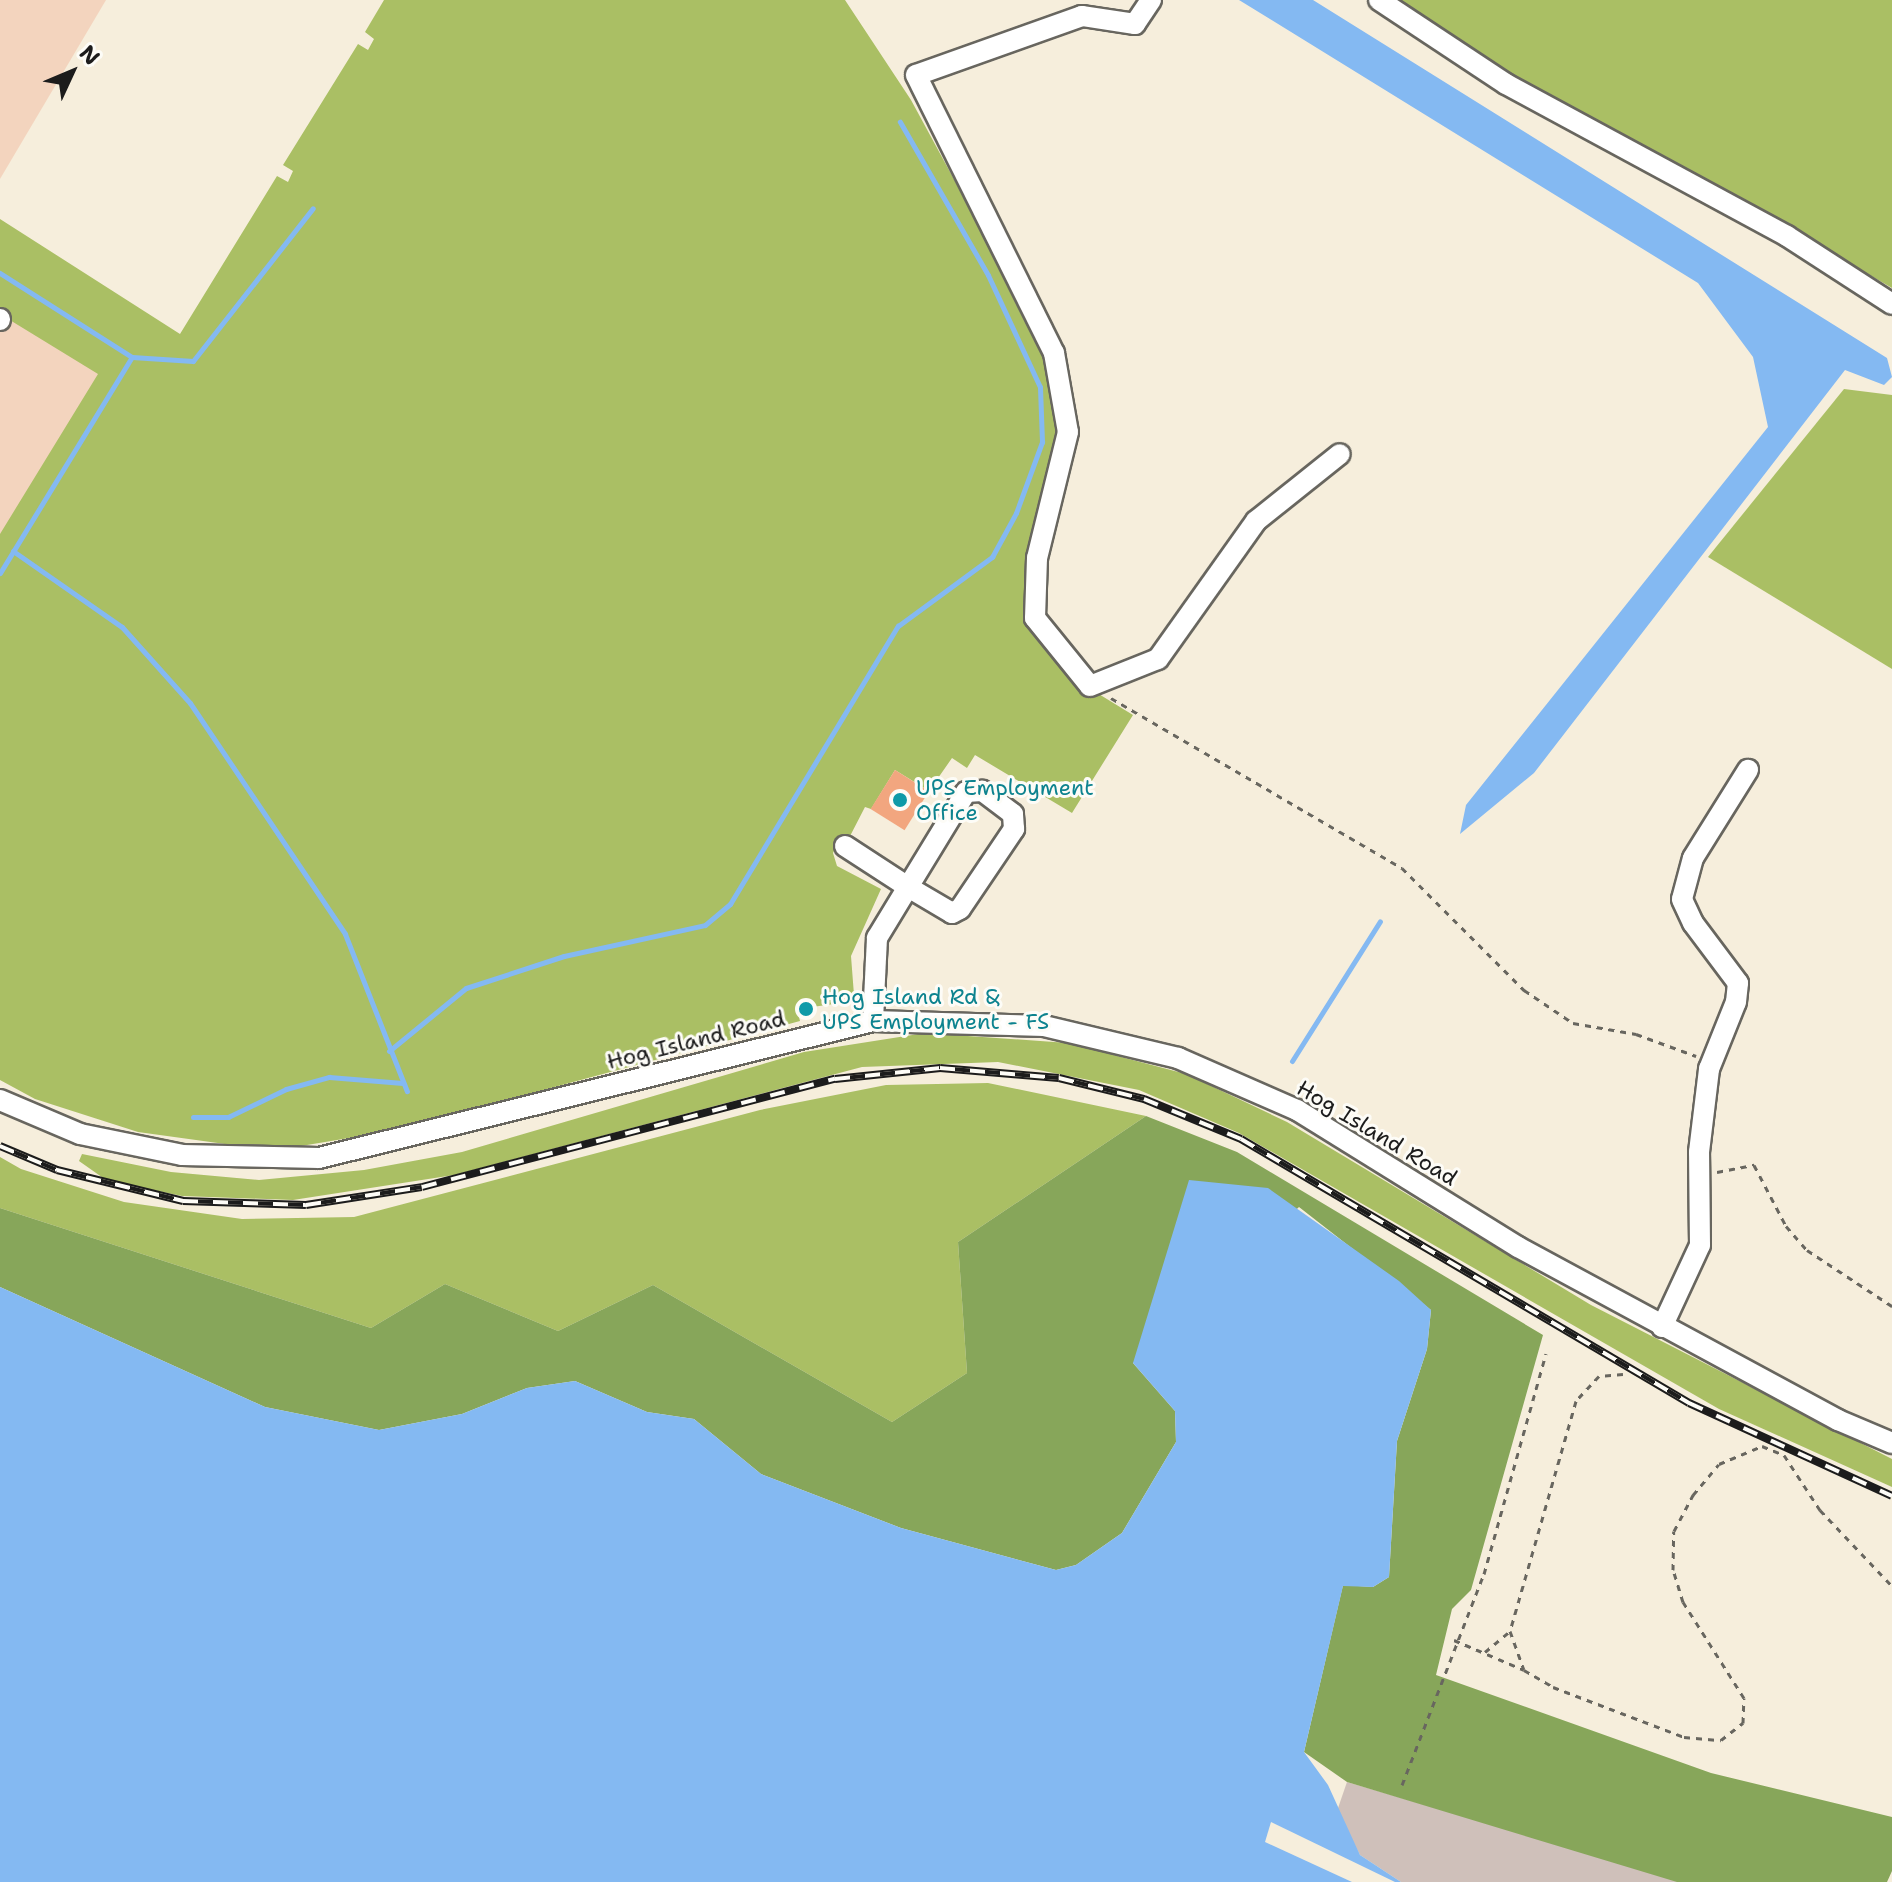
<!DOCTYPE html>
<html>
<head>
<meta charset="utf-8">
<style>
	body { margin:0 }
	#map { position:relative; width:1892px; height:1882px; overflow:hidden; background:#f6eedc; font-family:"Shantell Sans",sans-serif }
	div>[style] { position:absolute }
	.built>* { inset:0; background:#f3d4be }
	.industrial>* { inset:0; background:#cfc0ba }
	.green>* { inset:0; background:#aabf64 }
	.forest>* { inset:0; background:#87a65a }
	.water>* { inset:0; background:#84b9f2 }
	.pier>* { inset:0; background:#f6eedc }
	.stream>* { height:5px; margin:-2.5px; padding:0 2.5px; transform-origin:2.5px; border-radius:2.5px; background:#84b9f2 }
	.building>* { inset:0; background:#f2a67f; transform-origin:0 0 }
	.path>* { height:3px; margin-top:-1.5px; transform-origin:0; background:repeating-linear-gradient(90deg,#68665f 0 6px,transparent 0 12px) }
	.roads { filter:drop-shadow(2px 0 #68665f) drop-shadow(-2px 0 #68665f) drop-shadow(0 2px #68665f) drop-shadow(0 -2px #68665f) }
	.minor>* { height:20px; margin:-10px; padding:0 10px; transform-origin:10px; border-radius:10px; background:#fff }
	.rail>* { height:8px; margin-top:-4px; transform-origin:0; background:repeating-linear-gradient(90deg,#fdfcf7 0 15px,#1c1c1c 0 30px); box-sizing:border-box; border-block:2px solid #1c1c1c }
	.dots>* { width:22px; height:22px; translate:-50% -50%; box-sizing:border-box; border:4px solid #fdfcf7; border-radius:50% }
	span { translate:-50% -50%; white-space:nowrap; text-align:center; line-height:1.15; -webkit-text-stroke:6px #fdfcf7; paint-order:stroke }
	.culture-label { font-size:22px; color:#0d838f }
	.left { translate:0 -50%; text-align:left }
	.street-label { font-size:22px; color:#1c1c1c }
	.north { position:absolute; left:32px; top:32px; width:80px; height:80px; -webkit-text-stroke:6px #fdfcf7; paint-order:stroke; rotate:46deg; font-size:22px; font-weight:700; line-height:32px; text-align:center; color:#1c1c1c }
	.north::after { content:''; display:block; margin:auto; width:28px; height:36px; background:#1c1c1c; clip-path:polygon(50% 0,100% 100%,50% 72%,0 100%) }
</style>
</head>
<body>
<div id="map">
	<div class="built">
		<i style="clip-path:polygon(0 0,106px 0,0 179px)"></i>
		<i style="clip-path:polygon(0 243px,165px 336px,0 612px)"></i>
	</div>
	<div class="industrial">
		<i style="clip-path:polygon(1347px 1782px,1507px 1829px,1680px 1882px,1401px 1882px,1360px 1855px,1337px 1811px)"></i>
	</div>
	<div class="green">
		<i style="clip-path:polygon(384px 0,845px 0,911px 100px,1033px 325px,1057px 398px,1056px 459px,1032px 531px,1026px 579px,1036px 636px,1071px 677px,1133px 715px,1072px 813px,975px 755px,967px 768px,952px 758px,929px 791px,895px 770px,871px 809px,865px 807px,848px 840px,839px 841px,833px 853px,837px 866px,881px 889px,851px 956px,854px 995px,849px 1002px,797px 1009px,800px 1021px,391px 1131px,301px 1146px,225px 1144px,138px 1132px,35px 1099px,0 1080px,0 534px,98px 374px,0 314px,0 219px,180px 334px,277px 176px,288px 182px,293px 171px,283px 165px,358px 44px,368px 50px,374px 39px,365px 32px)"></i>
		<i style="clip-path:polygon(1396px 0,1892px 0,1892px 288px,1717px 186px,1519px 81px)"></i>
		<i style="clip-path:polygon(1844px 389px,1892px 395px,1892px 669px,1708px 557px)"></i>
		<i style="clip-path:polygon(925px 1033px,1068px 1043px,1186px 1074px,1287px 1122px,1591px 1305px,1892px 1459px,1892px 1487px,1719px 1409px,1239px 1133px,1139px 1090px,998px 1062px,862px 1067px,454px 1175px,293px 1200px,182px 1196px,106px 1180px,79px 1161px,82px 1154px,171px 1172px,259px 1180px,364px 1170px,462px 1152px,804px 1052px)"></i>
		<i style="clip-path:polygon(988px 1083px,1146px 1116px,958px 1242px,967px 1373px,892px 1422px,653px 1285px,558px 1331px,445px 1284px,371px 1328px,0 1208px,0 1157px,21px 1169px,124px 1202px,242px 1219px,354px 1217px,760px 1110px,886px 1085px)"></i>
	</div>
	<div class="forest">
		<i style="clip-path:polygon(1146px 1116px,1237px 1152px,1543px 1335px,1471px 1590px,1452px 1609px,1436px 1675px,1711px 1773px,1892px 1817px,1892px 1871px,1887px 1882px,1677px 1882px,1347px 1782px,1304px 1752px,1343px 1585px,1373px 1587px,1389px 1577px,1397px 1441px,1427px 1349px,1431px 1310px,1299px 1207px,1133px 1363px,1175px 1411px,1176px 1442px,1122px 1533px,1076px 1565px,1056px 1570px,901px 1528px,761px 1474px,694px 1419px,647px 1412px,575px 1381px,527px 1388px,462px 1414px,379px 1430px,265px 1407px,0 1287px,0 1208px,371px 1328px,445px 1284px,558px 1331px,653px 1285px,892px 1422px,967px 1373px,958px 1242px)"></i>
	</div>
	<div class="water">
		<i style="clip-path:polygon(1239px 0,1313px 0,1887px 358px,1892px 377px,1884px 385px,1845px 370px,1534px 773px,1460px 834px,1466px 805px,1768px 427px,1753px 357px,1698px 283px)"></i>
		<i style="clip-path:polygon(1189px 1180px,1268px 1188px,1399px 1281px,1431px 1310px,1427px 1349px,1397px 1441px,1389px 1577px,1373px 1587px,1343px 1586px,1304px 1752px,1328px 1785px,1360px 1855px,1401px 1882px,0 1882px,0 1287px,265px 1407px,379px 1430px,462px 1414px,527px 1388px,575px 1381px,647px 1412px,694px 1419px,761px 1474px,901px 1528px,1056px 1570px,1076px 1565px,1122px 1533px,1176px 1442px,1175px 1411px,1133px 1363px)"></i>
	</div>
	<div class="pier">
		<i style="clip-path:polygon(1271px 1822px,1395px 1882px,1352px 1882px,1265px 1842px)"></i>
	</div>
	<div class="stream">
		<i style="left:0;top:273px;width:156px;rotate:32.5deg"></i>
		<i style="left:132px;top:357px;width:61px;rotate:3.8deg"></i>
		<i style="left:193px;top:361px;width:194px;rotate:-51.9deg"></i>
		<i style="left:13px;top:551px;width:133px;rotate:34.9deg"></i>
		<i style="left:122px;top:627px;width:102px;rotate:48.2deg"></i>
		<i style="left:190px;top:703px;width:278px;rotate:56.1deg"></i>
		<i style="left:345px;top:934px;width:169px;rotate:68.5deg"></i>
		<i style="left:0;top:573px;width:253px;rotate:-58.6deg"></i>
		<i style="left:389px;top:1051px;width:99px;rotate:-39.3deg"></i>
		<i style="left:466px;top:988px;width:103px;rotate:-18.1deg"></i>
		<i style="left:564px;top:956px;width:144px;rotate:-12.4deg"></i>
		<i style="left:705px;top:925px;width:33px;rotate:-40deg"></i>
		<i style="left:730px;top:904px;width:325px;rotate:-58.9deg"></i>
		<i style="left:898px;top:626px;width:117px;rotate:-36.3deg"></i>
		<i style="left:992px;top:557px;width:50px;rotate:-61.4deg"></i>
		<i style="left:1016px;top:513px;width:76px;rotate:-69.9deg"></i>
		<i style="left:1042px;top:442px;width:55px;rotate:-92.1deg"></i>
		<i style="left:1040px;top:387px;width:123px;rotate:-114.9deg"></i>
		<i style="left:988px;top:275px;width:177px;rotate:-119.9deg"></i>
		<i style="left:1292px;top:1061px;width:165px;rotate:-57.8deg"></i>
		<i style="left:193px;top:1117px;width:35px"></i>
		<i style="left:228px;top:1117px;width:64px;rotate:-25.8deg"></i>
		<i style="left:286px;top:1089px;width:45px;rotate:-15.6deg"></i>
		<i style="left:329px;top:1077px;width:74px;rotate:4.6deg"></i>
	</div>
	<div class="building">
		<i style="left:895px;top:770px;width:40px;height:46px;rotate:32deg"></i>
	</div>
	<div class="path">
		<i style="left:1111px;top:698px;width:337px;rotate:30.3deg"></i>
		<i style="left:1402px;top:868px;width:173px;rotate:45deg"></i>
		<i style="left:1524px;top:990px;width:59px;rotate:34deg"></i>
		<i style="left:1573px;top:1023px;width:64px;rotate:9.9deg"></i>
		<i style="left:1636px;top:1034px;width:64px;rotate:20.1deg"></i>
		<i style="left:1717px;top:1172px;width:38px;rotate:-11deg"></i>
		<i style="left:1754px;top:1165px;width:69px;rotate:62.3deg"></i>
		<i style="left:1786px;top:1226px;width:32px;rotate:49deg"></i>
		<i style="left:1807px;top:1250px;width:102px;rotate:33.4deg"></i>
		<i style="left:1623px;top:1374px;width:24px;rotate:175deg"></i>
		<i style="left:1599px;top:1376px;width:34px;rotate:133deg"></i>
		<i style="left:1576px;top:1401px;width:239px;rotate:106deg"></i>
		<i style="left:1510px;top:1631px;width:41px;rotate:70.3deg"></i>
		<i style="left:1524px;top:1670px;width:34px;rotate:30deg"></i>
		<i style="left:1553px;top:1687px;width:140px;rotate:20.9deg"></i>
		<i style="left:1684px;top:1737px;width:37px;rotate:5deg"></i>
		<i style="left:1721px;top:1740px;width:28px;rotate:-38deg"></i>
		<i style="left:1743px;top:1723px;width:25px;rotate:-88deg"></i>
		<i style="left:1744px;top:1698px;width:114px;rotate:-122.4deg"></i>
		<i style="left:1683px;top:1602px;width:34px;rotate:-107deg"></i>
		<i style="left:1673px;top:1570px;width:39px;rotate:-89deg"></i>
		<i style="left:1674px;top:1531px;width:41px;rotate:-62.2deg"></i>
		<i style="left:1693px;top:1495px;width:40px;rotate:-50deg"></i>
		<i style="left:1719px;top:1464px;width:47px;rotate:-22.7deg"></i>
		<i style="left:1762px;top:1446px;width:24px;rotate:22deg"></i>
		<i style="left:1784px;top:1455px;width:66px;rotate:56.8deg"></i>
		<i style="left:1820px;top:1510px;width:105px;rotate:46.5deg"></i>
		<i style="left:1454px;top:1640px;width:76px;rotate:23.2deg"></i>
		<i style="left:1485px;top:1652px;width:33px;rotate:-40deg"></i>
		<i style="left:1402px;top:1785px;width:226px;rotate:-68.8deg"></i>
		<i style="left:1484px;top:1574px;width:229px;rotate:-74.3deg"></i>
	</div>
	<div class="roads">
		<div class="minor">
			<i style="left:1151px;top:0;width:29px;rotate:124deg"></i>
			<i style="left:1135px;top:24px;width:54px;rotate:-171.4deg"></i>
			<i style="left:1082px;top:16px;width:176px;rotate:160.4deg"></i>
			<i style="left:916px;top:75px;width:310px;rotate:63.6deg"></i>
			<i style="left:1054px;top:353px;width:80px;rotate:80deg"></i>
			<i style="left:1068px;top:432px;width:130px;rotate:103.8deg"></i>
			<i style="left:1037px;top:558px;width:60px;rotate:91.9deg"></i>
			<i style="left:1035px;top:618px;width:87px;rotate:51deg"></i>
			<i style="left:1090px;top:686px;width:73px;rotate:-21.7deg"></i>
			<i style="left:1158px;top:659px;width:169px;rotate:-54.6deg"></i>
			<i style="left:1256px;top:521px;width:107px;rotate:-38.6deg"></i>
			<i style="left:1379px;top:0;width:152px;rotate:33.5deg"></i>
			<i style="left:1506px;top:84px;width:319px;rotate:28.4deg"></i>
			<i style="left:1787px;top:236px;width:125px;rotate:32.9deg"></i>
			<i style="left:0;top:320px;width:1px;rotate:-90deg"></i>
			<i style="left:845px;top:846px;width:75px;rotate:33.1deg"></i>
			<i style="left:908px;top:887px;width:51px;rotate:30.6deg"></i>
			<i style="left:952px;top:913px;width:9px;rotate:-27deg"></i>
			<i style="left:960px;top:909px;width:97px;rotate:-56deg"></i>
			<i style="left:1014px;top:829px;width:15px;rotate:-94deg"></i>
			<i style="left:1013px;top:814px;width:39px;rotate:-143deg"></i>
			<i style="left:982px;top:791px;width:16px;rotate:176deg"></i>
			<i style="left:966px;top:792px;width:111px;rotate:121.4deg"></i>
			<i style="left:908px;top:887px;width:60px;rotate:121.3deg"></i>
			<i style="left:877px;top:938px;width:83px;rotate:92.8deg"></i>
			<i style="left:0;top:1100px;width:87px;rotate:23deg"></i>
			<i style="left:80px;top:1134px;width:104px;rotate:11.6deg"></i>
			<i style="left:182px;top:1155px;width:137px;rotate:1.3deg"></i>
			<i style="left:319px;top:1158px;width:571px;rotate:-13.89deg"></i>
			<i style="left:873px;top:1021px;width:171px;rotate:1.7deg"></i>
			<i style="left:1044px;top:1026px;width:138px;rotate:13.4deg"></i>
			<i style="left:1178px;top:1058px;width:130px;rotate:23.6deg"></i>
			<i style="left:1297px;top:1110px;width:260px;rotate:31.8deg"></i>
			<i style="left:1518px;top:1247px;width:364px;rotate:28.4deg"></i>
			<i style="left:1838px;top:1420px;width:59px;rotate:23.1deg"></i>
			<i style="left:1662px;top:1327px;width:90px;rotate:-65.1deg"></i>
			<i style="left:1700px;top:1245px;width:93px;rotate:-90.6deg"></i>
			<i style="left:1699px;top:1152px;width:84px;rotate:-83.1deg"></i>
			<i style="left:1709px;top:1069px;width:72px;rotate:-68.1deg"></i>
			<i style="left:1736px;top:1002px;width:19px;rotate:-84deg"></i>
			<i style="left:1738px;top:983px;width:75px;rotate:-126.9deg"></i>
			<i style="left:1693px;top:923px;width:26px;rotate:-115deg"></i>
			<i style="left:1682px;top:899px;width:42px;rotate:-75deg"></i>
			<i style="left:1693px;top:858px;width:104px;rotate:-58deg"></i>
		</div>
	</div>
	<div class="rail">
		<i style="left:0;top:1146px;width:62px;rotate:22.8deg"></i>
		<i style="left:57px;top:1170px;width:130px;rotate:13.8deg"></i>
		<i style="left:183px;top:1201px;width:123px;rotate:1.9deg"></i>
		<i style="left:306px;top:1205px;width:117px;rotate:-8.8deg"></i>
		<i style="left:422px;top:1187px;width:427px;rotate:-14.7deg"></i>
		<i style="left:835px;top:1079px;width:106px;rotate:-6deg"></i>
		<i style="left:940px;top:1068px;width:119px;rotate:4.8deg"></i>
		<i style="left:1059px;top:1078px;width:88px;rotate:13.9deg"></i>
		<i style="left:1144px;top:1099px;width:105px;rotate:22.4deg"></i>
		<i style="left:1241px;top:1139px;width:520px;rotate:30.51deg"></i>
		<i style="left:1689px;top:1403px;width:223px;rotate:24.6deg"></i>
	</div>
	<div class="dots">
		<i style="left:900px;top:800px;background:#0f9aa8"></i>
		<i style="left:806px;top:1009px;background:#0f9aa8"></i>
	</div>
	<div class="culture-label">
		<span class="left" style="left:916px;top:800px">UPS Employment<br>Office</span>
		<span class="left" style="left:822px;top:1009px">Hog Island Rd &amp;<br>UPS Employment - FS</span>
	</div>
	<div class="street-label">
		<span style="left:696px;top:1040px;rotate:-14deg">Hog Island Road</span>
		<span style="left:1377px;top:1133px;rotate:31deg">Hog Island Road</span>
	</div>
	<div class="north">N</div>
</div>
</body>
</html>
